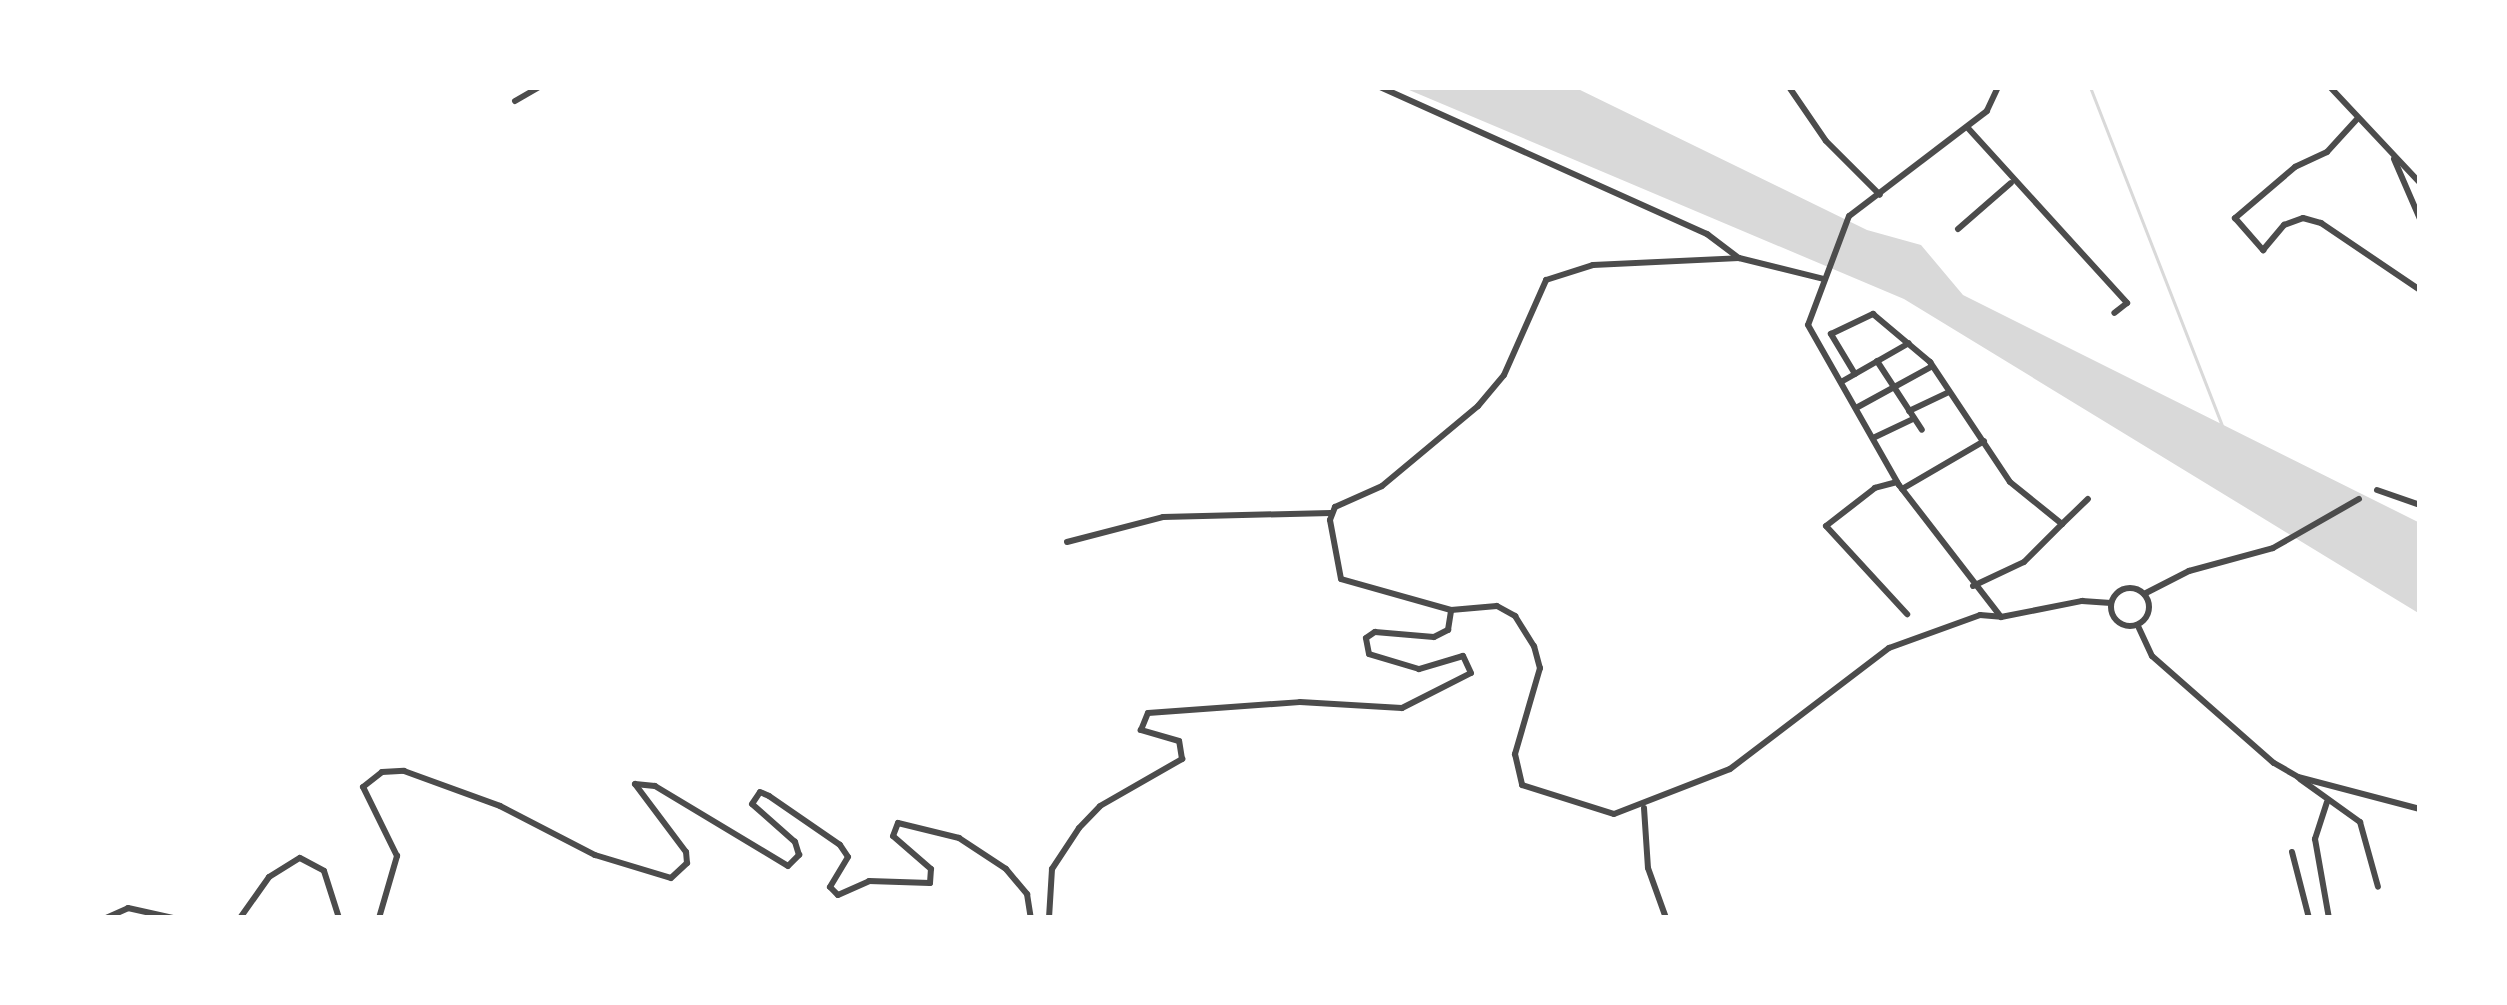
<!DOCTYPE html>
<html>
<head>
<meta charset="utf-8">
<style>
	body { margin:0 }
	#map { position:relative; width:2507px; height:1005px; overflow:hidden; background:#fff; font-family:Raleway,sans-serif }
	div>[style] { position:absolute }
	.water>* { inset:0; background:#d9d9d9 }
	.stream>* { height:3px; margin:-1.5px; padding:0 1.5px; transform-origin:1.5px; border-radius:1.5px; background:#d9d9d9 }
	.minor>* { height:6px; margin:-3px; padding:0 3px; transform-origin:3px; border-radius:3px; background:#4c4c4c }
	.tertiary>* { height:6px; margin:-3px; padding:0 3px; transform-origin:3px; border-radius:3px; background:#4c4c4c }
	.tertiary>.ring { margin:-3px; padding:0; box-sizing:content-box; background:none; border:6px solid #4c4c4c; border-radius:50% }
	span { translate:-50% -50%; white-space:nowrap; text-align:center; line-height:1.15; -webkit-text-stroke:9px #fff; paint-order:stroke }
	.frame { position:absolute; inset:0; border:90px solid #fff; pointer-events:none }
</style>
</head>
<body>
<div id="map">
	<div class="water">
		<i style="clip-path:polygon(1402px 87px,1574px 87px,1867px 230px,1921px 245px,1963px 295px,2420px 523px,2420px 614px,1904px 299px)"></i>
	</div>
	<div class="stream">
		<i style="left:2090px;top:87px;width:364px;rotate:68.7deg"></i>
	</div>
	<div class="minor">
		<i style="left:1380px;top:87px;width:359px;rotate:24.2deg"></i>
		<i style="left:1707px;top:234px;width:40px;rotate:37deg"></i>
		<i style="left:515px;top:101px;width:28px;rotate:-30deg"></i>
		<i style="left:2358px;top:118px;width:46px;rotate:132.4deg"></i>
		<i style="left:2327px;top:152px;width:35px;rotate:155deg"></i>
		<i style="left:2295px;top:167px;width:79px;rotate:139.6deg"></i>
		<i style="left:2235px;top:218px;width:43px;rotate:48.8deg"></i>
		<i style="left:2263px;top:250px;width:33px;rotate:-50deg"></i>
		<i style="left:2284px;top:225px;width:20px;rotate:-20deg"></i>
		<i style="left:2303px;top:218px;width:19px;rotate:16deg"></i>
		<i style="left:2321px;top:223px;width:120px;rotate:34.1deg"></i>
		<i style="left:1967px;top:127px;width:238px;rotate:47.7deg"></i>
		<i style="left:2127px;top:303px;width:16px;rotate:142deg"></i>
		<i style="left:2394px;top:159px;width:65px;rotate:66.6deg"></i>
		<i style="left:1958px;top:229px;width:70px;rotate:-41deg"></i>
		<i style="left:1877px;top:361px;width:82px;rotate:56.9deg"></i>
		<i style="left:1855px;top:374px;width:47px;rotate:-121deg"></i>
		<i style="left:1831px;top:334px;width:47px;rotate:-25.5deg"></i>
		<i style="left:1873px;top:314px;width:75px;rotate:40.1deg"></i>
		<i style="left:1930px;top:362px;width:144px;rotate:56.3deg"></i>
		<i style="left:2010px;top:482px;width:67px;rotate:38.9deg"></i>
		<i style="left:2062px;top:524px;width:36px;rotate:-44deg"></i>
		<i style="left:1841px;top:382px;width:78px;rotate:-29.8deg"></i>
		<i style="left:1856px;top:408px;width:85px;rotate:-28.7deg"></i>
		<i style="left:1909px;top:411px;width:44px;rotate:-25.4deg"></i>
		<i style="left:1873px;top:438px;width:44px;rotate:-25.4deg"></i>
		<i style="left:1897px;top:482px;width:23px;rotate:165deg"></i>
		<i style="left:1875px;top:488px;width:62px;rotate:142.2deg"></i>
		<i style="left:1826px;top:526px;width:120px;rotate:47.4deg"></i>
		<i style="left:1902px;top:489px;width:95px;rotate:-30.3deg"></i>
		<i style="left:2377px;top:490px;width:46px;rotate:19.2deg"></i>
		<i style="left:1067px;top:542px;width:99px;rotate:-14.6deg"></i>
		<i style="left:1163px;top:517px;width:168px;rotate:-1.4deg"></i>
		<i style="left:1973px;top:586px;width:56px;rotate:-25.2deg"></i>
		<i style="left:2024px;top:562px;width:54px;rotate:-45deg"></i>
		<i style="left:2144px;top:594px;width:51px;rotate:-27.1deg"></i>
		<i style="left:2189px;top:571px;width:87px;rotate:-15.3deg"></i>
		<i style="left:2273px;top:548px;width:99px;rotate:-29.7deg"></i>
		<i style="left:1451px;top:610px;width:46px;rotate:-5deg"></i>
		<i style="left:1497px;top:606px;width:21px;rotate:29deg"></i>
		<i style="left:1515px;top:616px;width:36px;rotate:58deg"></i>
		<i style="left:1534px;top:646px;width:23px;rotate:75deg"></i>
		<i style="left:1540px;top:668px;width:90px;rotate:106.2deg"></i>
		<i style="left:1515px;top:754px;width:32px;rotate:77deg"></i>
		<i style="left:1522px;top:785px;width:96px;rotate:17.5deg"></i>
		<i style="left:1614px;top:814px;width:124px;rotate:-21.2deg"></i>
		<i style="left:1730px;top:769px;width:200px;rotate:-37.3deg"></i>
		<i style="left:1889px;top:648px;width:97px;rotate:-19.9deg"></i>
		<i style="left:1980px;top:615px;width:21px;rotate:5deg"></i>
		<i style="left:2300px;top:779px;width:74px;rotate:35.6deg"></i>
		<i style="left:2360px;top:822px;width:67px;rotate:74.5deg"></i>
		<i style="left:2327px;top:802px;width:39px;rotate:108deg"></i>
		<i style="left:2315px;top:839px;width:80px;rotate:80deg"></i>
		<i style="left:1644px;top:808px;width:60px;rotate:86.2deg"></i>
		<i style="left:1648px;top:868px;width:53px;rotate:70.2deg"></i>
		<i style="left:2292px;top:852px;width:68px;rotate:75.6deg"></i>
	</div>
	<div class="tertiary">
		<i style="left:1789px;top:87px;width:65px;rotate:55.6deg"></i>
		<i style="left:1826px;top:141px;width:76px;rotate:45deg"></i>
		<i style="left:1998px;top:87px;width:26px;rotate:115deg"></i>
		<i style="left:1987px;top:111px;width:173px;rotate:142.7deg"></i>
		<i style="left:1849px;top:216px;width:116px;rotate:110.6deg"></i>
		<i style="left:1808px;top:325px;width:184px;rotate:60.4deg"></i>
		<i style="left:1899px;top:485px;width:167px;rotate:52.3deg"></i>
		<i style="left:2001px;top:617px;width:83px;rotate:-11.2deg"></i>
		<i style="left:2082px;top:601px;width:29px;rotate:4deg"></i>
		<i style="left:2330px;top:87px;width:132px;rotate:46.8deg"></i>
		<i class="ring" style="left:2111px;top:588px;width:32px;height:32px"></i>
		<i style="left:2138px;top:626px;width:33px;rotate:65deg"></i>
		<i style="left:2152px;top:656px;width:162px;rotate:41.3deg"></i>
		<i style="left:2274px;top:763px;width:28px;rotate:30deg"></i>
		<i style="left:2298px;top:777px;width:126px;rotate:14.7deg"></i>
		<i style="left:106px;top:918px;width:24px;rotate:-24deg"></i>
		<i style="left:128px;top:908px;width:46px;rotate:12.5deg"></i>
		<i style="left:240px;top:918px;width:50px;rotate:-54.7deg"></i>
		<i style="left:269px;top:877px;width:36px;rotate:-32deg"></i>
		<i style="left:300px;top:858px;width:27px;rotate:28deg"></i>
		<i style="left:324px;top:871px;width:49px;rotate:72.3deg"></i>
		<i style="left:379px;top:918px;width:65px;rotate:-73.8deg"></i>
		<i style="left:397px;top:856px;width:77px;rotate:-116.2deg"></i>
		<i style="left:363px;top:787px;width:24px;rotate:-38deg"></i>
		<i style="left:382px;top:772px;width:22px;rotate:-3deg"></i>
		<i style="left:404px;top:771px;width:102px;rotate:20deg"></i>
		<i style="left:500px;top:806px;width:107px;rotate:27.3deg"></i>
		<i style="left:595px;top:855px;width:79px;rotate:16.8deg"></i>
		<i style="left:671px;top:878px;width:22px;rotate:-43deg"></i>
		<i style="left:687px;top:863px;width:11px;rotate:-95deg"></i>
		<i style="left:686px;top:852px;width:85px;rotate:-126.9deg"></i>
		<i style="left:635px;top:784px;width:20px;rotate:6deg"></i>
		<i style="left:655px;top:786px;width:155px;rotate:31deg"></i>
		<i style="left:788px;top:866px;width:16px;rotate:-45deg"></i>
		<i style="left:799px;top:855px;width:14px;rotate:-107deg"></i>
		<i style="left:795px;top:842px;width:57px;rotate:-138.5deg"></i>
		<i style="left:752px;top:804px;width:14px;rotate:-56deg"></i>
		<i style="left:760px;top:792px;width:10px;rotate:24deg"></i>
		<i style="left:769px;top:796px;width:86px;rotate:34.6deg"></i>
		<i style="left:840px;top:845px;width:14px;rotate:56deg"></i>
		<i style="left:848px;top:857px;width:35px;rotate:121deg"></i>
		<i style="left:830px;top:887px;width:11px;rotate:45deg"></i>
		<i style="left:838px;top:895px;width:34px;rotate:-24deg"></i>
		<i style="left:869px;top:881px;width:61px;rotate:1.9deg"></i>
		<i style="left:930px;top:883px;width:14px;rotate:-86deg"></i>
		<i style="left:931px;top:869px;width:50px;rotate:-139deg"></i>
		<i style="left:893px;top:836px;width:14px;rotate:-69deg"></i>
		<i style="left:898px;top:823px;width:63px;rotate:13.8deg"></i>
		<i style="left:959px;top:838px;width:56px;rotate:33.4deg"></i>
		<i style="left:1006px;top:869px;width:33px;rotate:50deg"></i>
		<i style="left:1027px;top:894px;width:24px;rotate:81deg"></i>
		<i style="left:1049px;top:918px;width:49px;rotate:-86.5deg"></i>
		<i style="left:1052px;top:869px;width:49px;rotate:-56.6deg"></i>
		<i style="left:1079px;top:828px;width:30px;rotate:-46deg"></i>
		<i style="left:1100px;top:806px;width:95px;rotate:-29.8deg"></i>
		<i style="left:1182px;top:759px;width:18px;rotate:-99deg"></i>
		<i style="left:1179px;top:741px;width:40px;rotate:-164deg"></i>
		<i style="left:1141px;top:730px;width:18px;rotate:-68deg"></i>
		<i style="left:1148px;top:713px;width:152px;rotate:-4.1deg"></i>
		<i style="left:1300px;top:702px;width:102px;rotate:3.4deg"></i>
		<i style="left:1402px;top:708px;width:77px;rotate:-26.9deg"></i>
		<i style="left:1471px;top:673px;width:19px;rotate:-115deg"></i>
		<i style="left:1463px;top:656px;width:46px;rotate:163.5deg"></i>
		<i style="left:1419px;top:669px;width:52px;rotate:-163.3deg"></i>
		<i style="left:1369px;top:654px;width:16px;rotate:-101deg"></i>
		<i style="left:1366px;top:638px;width:11px;rotate:-34deg"></i>
		<i style="left:1375px;top:632px;width:59px;rotate:4.8deg"></i>
		<i style="left:1434px;top:637px;width:16px;rotate:-27deg"></i>
		<i style="left:1448px;top:630px;width:20px;rotate:-81deg"></i>
		<i style="left:1451px;top:610px;width:114px;rotate:-164.3deg"></i>
		<i style="left:1341px;top:579px;width:60px;rotate:-100.6deg"></i>
		<i style="left:1330px;top:520px;width:14px;rotate:-69deg"></i>
		<i style="left:1335px;top:507px;width:51px;rotate:-24.1deg"></i>
		<i style="left:1382px;top:486px;width:125px;rotate:-39.8deg"></i>
		<i style="left:1478px;top:406px;width:40px;rotate:-50deg"></i>
		<i style="left:1504px;top:375px;width:104px;rotate:-66.1deg"></i>
		<i style="left:1546px;top:280px;width:49px;rotate:-17.7deg"></i>
		<i style="left:1593px;top:265px;width:146px;rotate:-2.7deg"></i>
		<i style="left:1739px;top:258px;width:88px;rotate:13.9deg"></i>
	</div>
	<div class="frame"></div>
</div>
</body>
</html>
